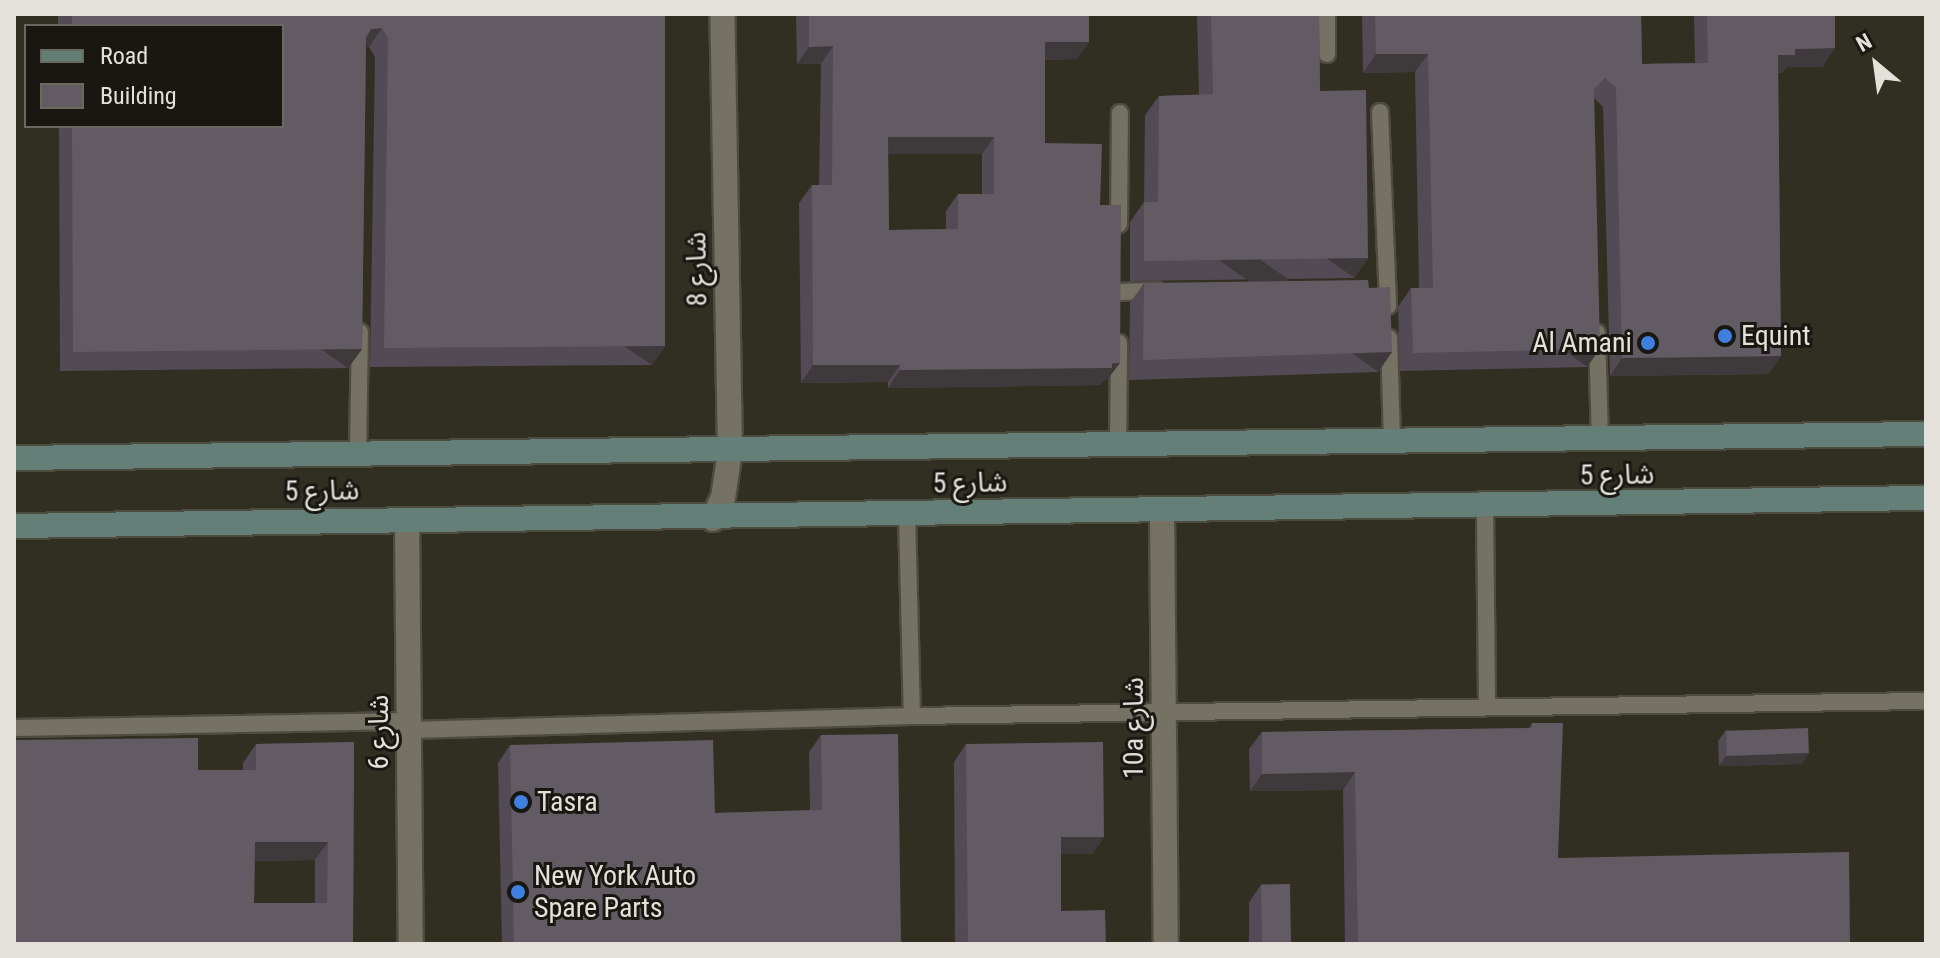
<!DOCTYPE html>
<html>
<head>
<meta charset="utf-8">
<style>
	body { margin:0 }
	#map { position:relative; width:1940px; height:958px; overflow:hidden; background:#312f22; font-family:"Roboto Condensed","Noto Sans Arabic",sans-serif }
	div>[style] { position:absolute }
	.roads { filter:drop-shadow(2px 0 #4e4c41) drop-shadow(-2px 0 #4e4c41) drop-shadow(0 2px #4e4c41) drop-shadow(0 -2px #4e4c41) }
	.lane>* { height:16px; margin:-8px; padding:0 8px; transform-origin:8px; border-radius:8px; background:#757264 }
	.street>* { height:24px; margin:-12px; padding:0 12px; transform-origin:12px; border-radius:12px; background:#757264 }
	.secondary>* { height:24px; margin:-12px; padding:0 12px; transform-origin:12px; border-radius:12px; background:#637f78 }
	.wall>* { inset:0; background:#524a55 }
	.shaded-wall>* { inset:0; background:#3e393b; transform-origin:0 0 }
	.building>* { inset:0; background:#625b63; transform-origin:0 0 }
	.dots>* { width:22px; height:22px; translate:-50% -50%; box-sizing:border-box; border:4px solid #181711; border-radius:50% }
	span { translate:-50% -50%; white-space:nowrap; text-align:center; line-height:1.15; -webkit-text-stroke:6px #181711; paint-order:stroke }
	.street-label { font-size:28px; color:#e3e1d9 }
	.poi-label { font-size:28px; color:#e3e1d9 }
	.left { translate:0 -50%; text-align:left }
	.right { translate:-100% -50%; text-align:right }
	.frame { position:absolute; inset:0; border:16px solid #e3e1d9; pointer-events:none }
	.legend { position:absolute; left:24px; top:24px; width:260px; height:104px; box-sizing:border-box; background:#181711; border:2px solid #696861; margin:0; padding:10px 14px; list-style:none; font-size:24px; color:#e3e1d9 }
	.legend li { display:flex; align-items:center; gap:16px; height:40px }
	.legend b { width:40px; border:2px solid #696861 }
	.north { position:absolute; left:1836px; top:24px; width:80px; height:80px; -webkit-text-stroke:6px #181711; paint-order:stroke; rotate:331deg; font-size:22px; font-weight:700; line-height:32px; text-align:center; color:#e3e1d9 }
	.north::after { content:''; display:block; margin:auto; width:28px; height:36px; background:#e3e1d9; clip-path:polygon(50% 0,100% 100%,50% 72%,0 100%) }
</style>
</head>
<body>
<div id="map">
	<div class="roads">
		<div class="lane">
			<i style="left:1327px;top:14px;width:40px;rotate:90deg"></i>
			<i style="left:1380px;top:112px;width:194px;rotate:87.6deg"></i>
			<i style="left:1119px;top:224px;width:111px;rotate:-89.5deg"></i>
			<i style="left:1119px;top:292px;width:38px;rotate:-2deg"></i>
			<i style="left:1597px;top:333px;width:106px;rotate:88.4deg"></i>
			<i style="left:1389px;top:338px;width:102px;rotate:88.3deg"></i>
			<i style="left:1118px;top:445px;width:102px;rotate:-89.4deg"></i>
			<i style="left:358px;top:454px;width:122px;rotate:-89.1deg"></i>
			<i style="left:1485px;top:508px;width:198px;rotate:89.4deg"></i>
			<i style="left:907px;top:514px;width:202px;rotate:88.6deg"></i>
			<i style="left:14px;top:728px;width:395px;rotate:-1deg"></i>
			<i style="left:409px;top:730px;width:503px;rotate:-1.59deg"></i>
			<i style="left:912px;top:716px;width:1014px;rotate:-0.85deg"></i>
		</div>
		<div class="street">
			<i style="left:1162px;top:510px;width:434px;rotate:89.5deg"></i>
			<i style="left:713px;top:519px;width:23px;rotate:-65deg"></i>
			<i style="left:723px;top:498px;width:48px;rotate:-81.5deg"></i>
			<i style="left:730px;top:451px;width:437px;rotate:-91deg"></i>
			<i style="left:407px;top:520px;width:424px;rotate:89.5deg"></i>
		</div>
		<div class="secondary">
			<i style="left:14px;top:458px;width:1912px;rotate:-0.72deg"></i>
			<i style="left:14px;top:526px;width:1912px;rotate:-0.84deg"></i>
		</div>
	</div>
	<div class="wall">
		<i style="clip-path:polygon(58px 14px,665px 14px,665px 346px,652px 365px,370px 367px,375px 57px,369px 47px,366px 47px,362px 349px,348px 368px,60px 371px,59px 126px,282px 126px,282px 26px,58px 26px)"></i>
		<i style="clip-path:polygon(evenodd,796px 14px,1089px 14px,1077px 59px,1045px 60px,1045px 143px,1100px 205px,1107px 380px,1104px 380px,1100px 385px,888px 388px,888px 382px,801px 383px,799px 203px,812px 185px,819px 185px,821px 64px,797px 64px,796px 14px,888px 154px,982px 154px,982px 194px,958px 194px,946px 211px,946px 229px,889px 230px,888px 154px)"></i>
		<i style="clip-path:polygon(1197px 14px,1319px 14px,1320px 91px,1368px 258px,1354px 278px,1130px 281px,1130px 222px,1144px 202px,1145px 115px,1159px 96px,1199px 95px)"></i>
		<i style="clip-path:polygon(1362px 14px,1641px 14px,1642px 64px,1695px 63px,1694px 16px,1696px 14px,1835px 14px,1835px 48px,1822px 67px,1787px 67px,1782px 73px,1778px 73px,1781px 356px,1768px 374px,1610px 376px,1603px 107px,1594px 98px,1587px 367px,1400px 371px,1398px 307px,1411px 288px,1419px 288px,1415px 72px,1363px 73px)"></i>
		<i style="clip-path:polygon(1144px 283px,1369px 288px,1392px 352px,1378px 372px,1129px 380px,1130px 303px)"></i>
		<i style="clip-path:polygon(1532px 723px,1558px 858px,1850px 944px,1345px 944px,1343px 790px,1250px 791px,1249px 749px,1262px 732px,1529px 728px)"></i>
		<i style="clip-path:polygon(1726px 730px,1802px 764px,1719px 766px,1718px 741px)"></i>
		<i style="clip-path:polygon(821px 735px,901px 944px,502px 944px,498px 763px,510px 745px,715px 813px,810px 810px,809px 752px)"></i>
		<i style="clip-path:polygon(evenodd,354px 742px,353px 944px,14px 944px,198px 770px,243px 770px,243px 763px,256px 744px,354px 742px,315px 860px,315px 903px,254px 903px,255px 861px,315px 860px)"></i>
		<i style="clip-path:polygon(966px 744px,1104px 837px,1092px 854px,1061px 854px,1061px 911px,1106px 944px,955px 944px,954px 762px)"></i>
		<i style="clip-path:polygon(1261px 885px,1291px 944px,1249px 944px,1249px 902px)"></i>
	</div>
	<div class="shaded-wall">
		<i style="clip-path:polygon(382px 28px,369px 47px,358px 48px,371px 29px)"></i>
		<i style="clip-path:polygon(1045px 42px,1089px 42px,1077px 59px,1032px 60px)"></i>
		<i style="clip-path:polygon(833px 46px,821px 64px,797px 64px,809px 47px)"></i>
		<i style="clip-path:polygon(1835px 48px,1822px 67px,1787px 67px,1782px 73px,1765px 73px,1778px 55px,1795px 49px)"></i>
		<i style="clip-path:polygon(1376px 54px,1428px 54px,1415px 72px,1363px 73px)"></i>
		<i style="clip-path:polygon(888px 137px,994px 137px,982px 154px,876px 154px)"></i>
		<i style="left:1368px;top:258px;width:24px;height:224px;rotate:125deg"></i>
		<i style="left:665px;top:346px;width:23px;height:281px;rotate:124deg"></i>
		<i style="left:362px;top:349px;width:24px;height:289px;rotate:126deg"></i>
		<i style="left:1600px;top:349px;width:22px;height:187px;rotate:126deg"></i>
		<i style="left:1392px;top:352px;width:24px;height:249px;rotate:125deg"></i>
		<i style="clip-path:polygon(1781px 356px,1768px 374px,1610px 376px,1622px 358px)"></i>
		<i style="clip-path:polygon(1120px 363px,1107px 380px,1104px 380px,1100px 385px,888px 388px,900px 370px)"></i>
		<i style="clip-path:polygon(813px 365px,900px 365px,888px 382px,801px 383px)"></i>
		<i style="clip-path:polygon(1809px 753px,1802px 764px,1719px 766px,1726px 756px)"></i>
		<i style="clip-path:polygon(1355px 772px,1343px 790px,1250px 791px,1262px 774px)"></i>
		<i style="clip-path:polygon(1061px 837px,1104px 837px,1092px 854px,1049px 854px)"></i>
		<i style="clip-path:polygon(255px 842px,328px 842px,315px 860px,242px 861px)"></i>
	</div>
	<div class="building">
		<i style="clip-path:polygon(72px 14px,665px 14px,665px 346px,384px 348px,388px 38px,382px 28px,371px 29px,366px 38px,362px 349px,73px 352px,72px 126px,282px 126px,282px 26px,72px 26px)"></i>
		<i style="clip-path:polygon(evenodd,809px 14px,1089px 14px,1089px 42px,1045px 42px,1045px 143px,1102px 144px,1100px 205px,1121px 205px,1120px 363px,1112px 363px,1112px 368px,900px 370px,900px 365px,813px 365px,812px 185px,832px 185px,833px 46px,809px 47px,809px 14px,888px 137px,994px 137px,994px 194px,958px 194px,958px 229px,889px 230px,888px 137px)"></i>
		<i style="clip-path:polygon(1211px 14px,1319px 14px,1320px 91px,1366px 90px,1368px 258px,1144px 261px,1144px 202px,1158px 202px,1159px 96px,1213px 94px)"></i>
		<i style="clip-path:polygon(1375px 14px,1641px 14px,1642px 64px,1708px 63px,1707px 14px,1835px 14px,1835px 48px,1795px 49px,1795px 55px,1778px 55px,1781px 356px,1622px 358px,1616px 88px,1605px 78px,1594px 89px,1600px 349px,1413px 353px,1411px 288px,1433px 288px,1428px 54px,1376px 54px)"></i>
		<i style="clip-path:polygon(1368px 280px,1369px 288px,1390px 287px,1392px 352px,1143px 360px,1144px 283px)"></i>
		<i style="clip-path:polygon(1532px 723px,1563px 723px,1558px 858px,1849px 852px,1850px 944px,1358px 944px,1355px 772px,1262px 774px,1262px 732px,1532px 728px)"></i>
		<i style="left:1808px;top:728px;width:25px;height:82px;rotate:88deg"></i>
		<i style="clip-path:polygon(898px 734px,901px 944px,514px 944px,510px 745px,713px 740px,715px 813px,822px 810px,821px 735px)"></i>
		<i style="clip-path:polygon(evenodd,198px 738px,198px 770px,256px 770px,256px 744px,354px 742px,353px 944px,14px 944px,14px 740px,198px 738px,255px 842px,328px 842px,327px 903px,254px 903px,255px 842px)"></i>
		<i style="clip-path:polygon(1103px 742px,1104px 837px,1061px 837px,1061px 911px,1105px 910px,1106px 944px,968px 944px,966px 744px)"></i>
		<i style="left:1290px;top:884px;width:60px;height:29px;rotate:89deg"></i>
	</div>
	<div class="dots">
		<i style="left:1725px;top:336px;background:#3f7fe0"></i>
		<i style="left:1648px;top:343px;background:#3f7fe0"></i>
		<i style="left:521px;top:802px;background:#3f7fe0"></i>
		<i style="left:518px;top:892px;background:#3f7fe0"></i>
	</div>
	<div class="street-label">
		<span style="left:697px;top:269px;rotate:-91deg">شارع 8</span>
		<span style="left:1617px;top:475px;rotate:-1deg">شارع 5</span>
		<span style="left:970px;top:483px;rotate:-1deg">شارع 5</span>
		<span style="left:322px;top:491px;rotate:-1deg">شارع 5</span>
		<span style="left:1134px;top:728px;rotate:-90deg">10a شارع</span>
		<span style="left:379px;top:732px;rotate:-90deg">شارع 6</span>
	</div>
	<div class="poi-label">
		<span class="left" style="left:1741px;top:336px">Equint</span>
		<span class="right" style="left:1632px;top:343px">Al Amani</span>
		<span class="left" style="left:537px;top:802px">Tasra</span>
		<span class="left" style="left:534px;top:892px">New York Auto<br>Spare Parts</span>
	</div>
	<div class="frame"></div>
	<ul class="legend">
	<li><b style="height:10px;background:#637f78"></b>Road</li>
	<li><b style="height:22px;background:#625b63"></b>Building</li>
	</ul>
	<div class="north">N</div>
</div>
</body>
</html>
